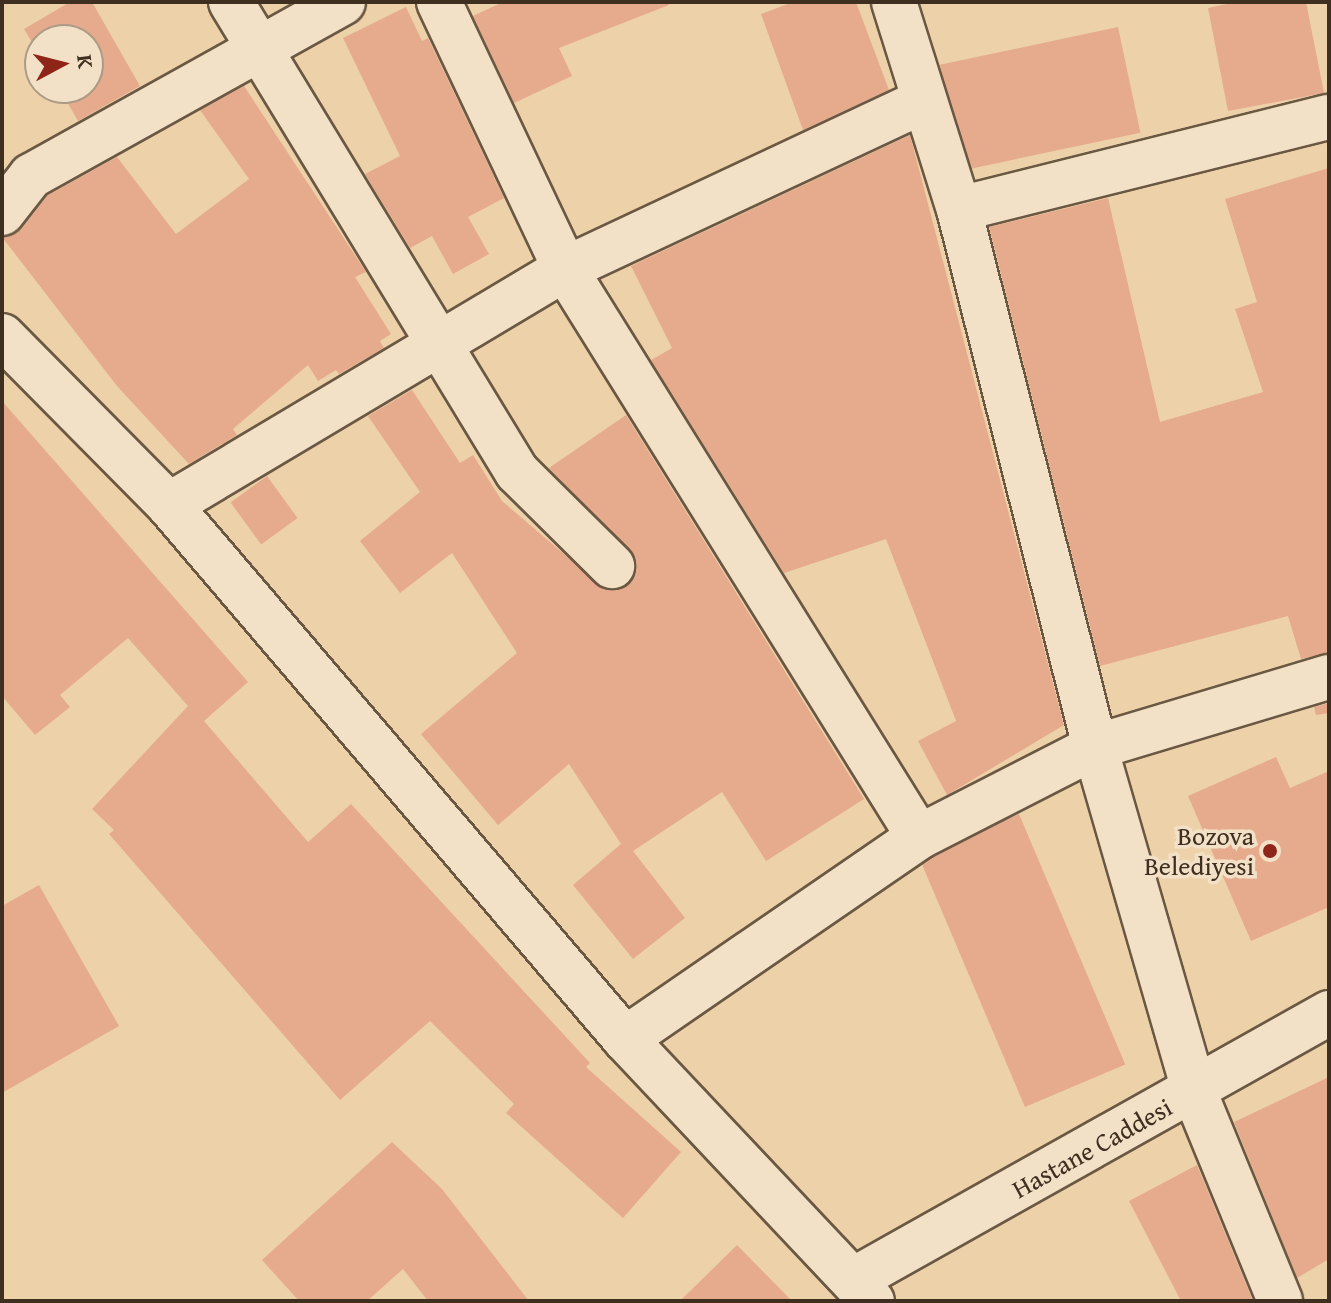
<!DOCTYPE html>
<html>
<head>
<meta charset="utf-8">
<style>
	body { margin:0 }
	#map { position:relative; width:1331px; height:1303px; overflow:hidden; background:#edd1a9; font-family:"Gentium Book Plus",serif }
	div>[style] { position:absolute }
	.building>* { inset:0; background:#e6ab8d; transform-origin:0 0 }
	.roads { filter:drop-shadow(2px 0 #6a5843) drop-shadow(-2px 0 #6a5843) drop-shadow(0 2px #6a5843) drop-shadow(0 -2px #6a5843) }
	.minor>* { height:44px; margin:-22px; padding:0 22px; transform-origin:22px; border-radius:22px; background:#f3e1c7 }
	.tertiary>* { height:44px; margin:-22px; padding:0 22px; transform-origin:22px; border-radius:22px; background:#f3e1c7 }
	.dots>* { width:22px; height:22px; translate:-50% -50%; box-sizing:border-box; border:4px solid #f3e1c7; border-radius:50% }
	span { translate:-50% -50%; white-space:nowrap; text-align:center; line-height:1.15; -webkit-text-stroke:7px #f3e1c7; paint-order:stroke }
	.poi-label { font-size:26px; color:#3e2f21 }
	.right { translate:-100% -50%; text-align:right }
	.street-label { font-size:26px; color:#3e2f21 }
	.frame { position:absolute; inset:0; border:4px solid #3e2f21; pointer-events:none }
	.north { position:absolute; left:24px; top:24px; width:80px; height:80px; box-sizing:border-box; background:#f3e1c7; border:2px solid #ab9a85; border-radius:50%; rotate:83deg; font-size:22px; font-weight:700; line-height:32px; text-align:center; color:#3e2f21 }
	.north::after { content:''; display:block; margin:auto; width:28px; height:36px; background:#8f2418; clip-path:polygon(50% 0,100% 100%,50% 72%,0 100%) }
</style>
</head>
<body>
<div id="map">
	<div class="building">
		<i style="clip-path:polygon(70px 2px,92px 2px,140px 86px,78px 121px,59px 88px,88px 88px,88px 40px,40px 40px,40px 56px,24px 29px)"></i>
		<i style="clip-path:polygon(503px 2px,668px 3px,669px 5px,559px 48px,572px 76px,514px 103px,473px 16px)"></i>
		<i style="clip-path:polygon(793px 2px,856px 2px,889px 90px,803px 130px,761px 14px)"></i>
		<i style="clip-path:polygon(1236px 2px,1306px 2px,1324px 93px,1228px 111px,1208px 8px)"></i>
		<i style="clip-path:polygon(406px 7px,422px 41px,428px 38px,504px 198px,468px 217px,489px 254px,453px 274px,432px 236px,410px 248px,365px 174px,400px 156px,343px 38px)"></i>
		<i style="left:1118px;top:27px;width:108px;height:182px;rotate:78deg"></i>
		<i style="clip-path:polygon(244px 86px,366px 272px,355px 277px,391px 334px,380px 341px,384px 348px,339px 374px,336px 370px,318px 381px,308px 365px,233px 429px,237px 435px,189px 464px,117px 386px,2px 237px,21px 229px,48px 195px,117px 157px,176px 234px,249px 179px,200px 110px)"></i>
		<i style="clip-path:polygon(910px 135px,1064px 725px,947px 795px,918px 741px,956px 721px,886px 539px,784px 573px,651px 360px,672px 348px,631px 266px)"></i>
		<i style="clip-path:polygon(1329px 168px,1329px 653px,1301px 659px,1288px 616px,1100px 666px,989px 227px,1108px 198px,1160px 422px,1263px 392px,1235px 309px,1257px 302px,1225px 199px)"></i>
		<i style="clip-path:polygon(412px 390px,460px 463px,473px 455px,502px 501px,606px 590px,630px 583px,636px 559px,549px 468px,626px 415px,864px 799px,766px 861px,722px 792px,633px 851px,685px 918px,633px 959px,573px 885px,621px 844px,569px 764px,498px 825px,421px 734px,517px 653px,452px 553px,400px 593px,360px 541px,420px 492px,368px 416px)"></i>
		<i style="clip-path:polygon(2px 401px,248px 682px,204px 721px,308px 842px,351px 804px,590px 1063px,586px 1067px,681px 1152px,623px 1218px,506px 1113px,514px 1104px,430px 1021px,340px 1100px,109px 834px,114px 830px,92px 809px,188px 706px,128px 638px,60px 695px,70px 707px,35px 735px,2px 696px)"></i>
		<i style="left:267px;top:476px;width:52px;height:45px;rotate:54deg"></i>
		<i style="clip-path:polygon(1329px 703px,1329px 713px,1316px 715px,1314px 707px)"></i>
		<i style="clip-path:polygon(1276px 757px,1290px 788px,1329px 771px,1329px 907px,1251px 941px,1188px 796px)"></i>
		<i style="left:1019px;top:814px;width:272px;height:109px;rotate:67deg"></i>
		<i style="clip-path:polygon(39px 885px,119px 1026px,2px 1093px,2px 906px)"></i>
		<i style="clip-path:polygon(1329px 1077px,1329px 1259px,1297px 1278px,1234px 1122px)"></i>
		<i style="clip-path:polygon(392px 1142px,442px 1189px,529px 1301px,428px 1301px,403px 1269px,367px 1301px,299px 1301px,262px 1260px)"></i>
		<i style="clip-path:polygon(1197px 1165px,1253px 1301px,1181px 1301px,1129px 1201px)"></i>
		<i style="clip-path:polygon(737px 1245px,792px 1301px,680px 1301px)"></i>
	</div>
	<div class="roads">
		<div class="minor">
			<i style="left:231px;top:2px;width:550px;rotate:58.68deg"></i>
			<i style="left:517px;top:472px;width:134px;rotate:44.7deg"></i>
			<i style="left:439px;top:2px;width:295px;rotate:64.7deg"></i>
			<i style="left:565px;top:269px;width:669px;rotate:58.07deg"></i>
			<i style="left:894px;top:2px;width:217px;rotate:72.6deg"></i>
			<i style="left:959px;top:209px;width:555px;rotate:75.81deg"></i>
			<i style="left:1095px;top:747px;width:358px;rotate:73.9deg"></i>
			<i style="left:1194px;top:1091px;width:227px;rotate:67.7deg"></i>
			<i style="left:959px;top:209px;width:381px;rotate:-14deg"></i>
			<i style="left:2px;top:213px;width:47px;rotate:-51.9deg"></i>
			<i style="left:31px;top:176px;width:357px;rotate:-29.1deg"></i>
			<i style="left:169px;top:505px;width:461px;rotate:-30.8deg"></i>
			<i style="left:565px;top:269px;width:394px;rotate:-25.1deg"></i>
			<i style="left:625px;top:1039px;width:357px;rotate:-34.5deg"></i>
			<i style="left:919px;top:837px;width:198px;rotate:-27.1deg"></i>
			<i style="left:1095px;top:747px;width:244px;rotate:-16.7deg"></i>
		</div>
		<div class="tertiary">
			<i style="left:2px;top:336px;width:238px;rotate:45.3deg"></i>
			<i style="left:169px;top:505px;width:702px;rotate:49.5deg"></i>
			<i style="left:625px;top:1039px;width:360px;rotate:46.7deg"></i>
			<i style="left:853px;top:1280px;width:546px;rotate:-29.29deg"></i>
		</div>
	</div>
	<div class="dots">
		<i style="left:1270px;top:851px;background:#8f2418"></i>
	</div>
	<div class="poi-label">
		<span class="right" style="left:1254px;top:851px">Bozova<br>Belediyesi</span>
	</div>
	<div class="street-label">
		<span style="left:1092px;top:1148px;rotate:-29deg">Hastane Caddesi</span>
	</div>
	<div class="frame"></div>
	<div class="north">K</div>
</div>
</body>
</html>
